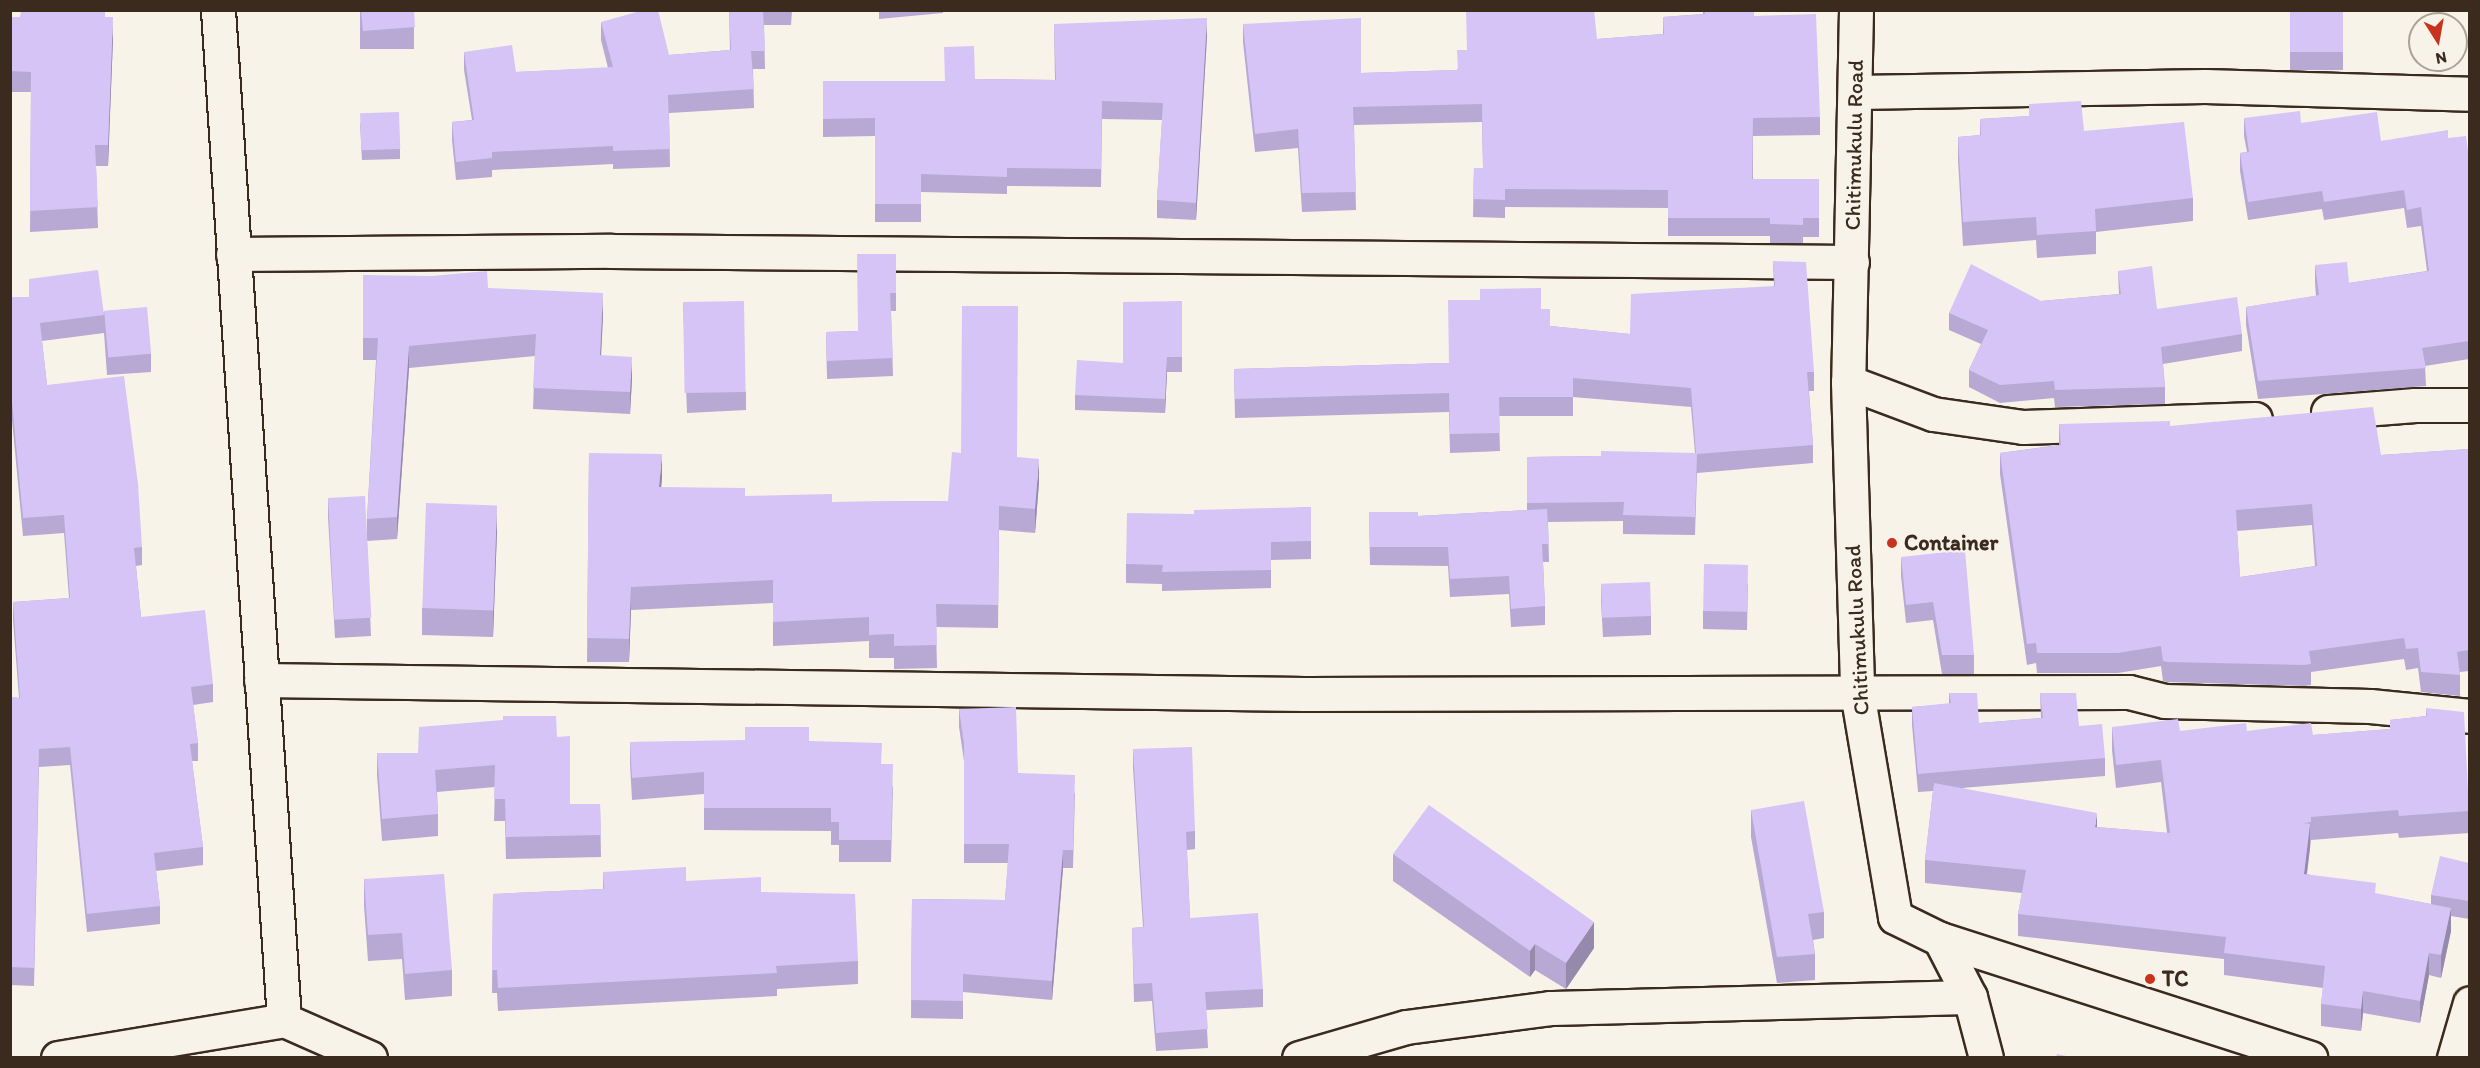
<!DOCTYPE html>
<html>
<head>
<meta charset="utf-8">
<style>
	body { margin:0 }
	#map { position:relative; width:2480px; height:1068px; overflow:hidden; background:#f7f3e8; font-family:Itim,sans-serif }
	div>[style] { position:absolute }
	.roads { filter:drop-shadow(2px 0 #3b2a1e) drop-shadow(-2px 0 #3b2a1e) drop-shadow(0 2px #3b2a1e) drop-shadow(0 -2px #3b2a1e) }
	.minor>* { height:33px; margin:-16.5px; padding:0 16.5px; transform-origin:16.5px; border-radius:16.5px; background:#f7f3e8 }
	.wall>* { inset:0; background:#b7a9d3; transform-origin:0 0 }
	.shaded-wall>* { inset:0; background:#9589ac }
	.building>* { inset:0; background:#d5c4f5; transform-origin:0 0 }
	.dots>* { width:16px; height:16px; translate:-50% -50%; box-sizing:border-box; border:3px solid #f7f3e8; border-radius:50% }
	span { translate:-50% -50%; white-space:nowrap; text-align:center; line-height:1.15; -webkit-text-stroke:4.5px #f7f3e8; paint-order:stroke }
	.street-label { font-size:22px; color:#3b2a1e }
	.poi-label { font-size:22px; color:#3b2a1e; font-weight:700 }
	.left { translate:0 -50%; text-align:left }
	.frame { position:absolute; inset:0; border:12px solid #3b2a1e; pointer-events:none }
	.north { position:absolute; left:2408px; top:12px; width:60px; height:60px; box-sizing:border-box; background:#f7f3e8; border:2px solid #aca397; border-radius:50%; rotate:169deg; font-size:16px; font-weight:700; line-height:24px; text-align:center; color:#3b2a1e }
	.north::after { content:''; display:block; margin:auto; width:21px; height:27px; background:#c8321e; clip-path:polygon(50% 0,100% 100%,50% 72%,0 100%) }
</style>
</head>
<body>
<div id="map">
	<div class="roads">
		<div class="minor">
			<i style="left:218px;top:10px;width:1012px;rotate:86.26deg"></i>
			<i style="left:1856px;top:10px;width:372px;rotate:91.2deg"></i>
			<i style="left:1848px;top:382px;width:310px;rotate:88.3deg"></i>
			<i style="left:1857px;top:692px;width:228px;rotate:80.4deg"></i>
			<i style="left:1895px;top:917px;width:50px;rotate:26.1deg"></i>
			<i style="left:1940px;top:939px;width:389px;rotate:17.8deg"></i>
			<i style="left:1856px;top:92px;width:349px;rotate:-1deg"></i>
			<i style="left:2205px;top:86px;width:265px;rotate:1.7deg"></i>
			<i style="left:233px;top:254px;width:378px;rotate:-0.5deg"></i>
			<i style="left:611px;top:251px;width:1241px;rotate:0.51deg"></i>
			<i style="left:1848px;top:382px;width:91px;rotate:20.6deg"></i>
			<i style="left:1933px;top:414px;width:91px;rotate:8.2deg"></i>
			<i style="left:2023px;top:427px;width:232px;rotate:-2deg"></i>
			<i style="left:2328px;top:412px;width:87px;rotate:-4.6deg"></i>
			<i style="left:2415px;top:405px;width:55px"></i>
			<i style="left:261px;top:680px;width:1044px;rotate:0.77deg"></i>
			<i style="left:1305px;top:694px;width:824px;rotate:-0.14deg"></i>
			<i style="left:2129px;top:692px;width:36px;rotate:14deg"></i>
			<i style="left:2164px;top:701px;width:206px;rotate:1.4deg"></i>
			<i style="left:2370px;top:706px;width:100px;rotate:5.7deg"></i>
			<i style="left:1940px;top:939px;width:65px;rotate:62.7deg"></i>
			<i style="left:1970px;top:997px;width:63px;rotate:75.3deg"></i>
			<i style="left:58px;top:1058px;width:229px;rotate:-9.5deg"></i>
			<i style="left:284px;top:1020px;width:94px;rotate:23.8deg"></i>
			<i style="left:1299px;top:1058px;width:111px;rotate:-16.2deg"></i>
			<i style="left:1406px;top:1027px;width:145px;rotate:-7.5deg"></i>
			<i style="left:1550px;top:1008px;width:420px;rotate:-1.5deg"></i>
			<i style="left:2454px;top:1058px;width:57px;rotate:-73.8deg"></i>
		</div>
	</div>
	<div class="wall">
		<i style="left:360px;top:10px;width:54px;height:39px"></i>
		<i style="clip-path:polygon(729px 10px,792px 10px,791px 25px,764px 25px,765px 69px,753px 69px,754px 108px,669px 113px,670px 167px,613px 169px,613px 164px,492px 170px,492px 177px,456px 180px,452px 140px,452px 122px,472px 120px,464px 70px,464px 52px,516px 72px,608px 68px,601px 40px,601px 22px,669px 55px,730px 50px)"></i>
		<i style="clip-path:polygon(879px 10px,943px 10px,943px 13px,879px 19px)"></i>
		<i style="clip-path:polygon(1703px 10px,1737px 10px,1737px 12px,1754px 16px,1820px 117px,1820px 135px,1753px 136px,1753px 179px,1819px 179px,1819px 237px,1803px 237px,1803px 243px,1770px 243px,1770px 236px,1668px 236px,1668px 208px,1505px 207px,1505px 218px,1473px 217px,1474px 168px,1483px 168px,1482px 122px,1354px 125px,1356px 210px,1302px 212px,1298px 148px,1255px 152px,1243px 42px,1243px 24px,1361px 73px,1457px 70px,1466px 50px,1597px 39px,1663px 34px,1663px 17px,1703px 14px)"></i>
		<i style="left:2290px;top:10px;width:53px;height:60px"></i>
		<i style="clip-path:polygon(10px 17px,106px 17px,113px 38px,108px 166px,96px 166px,98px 228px,30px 232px,31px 92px,10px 92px)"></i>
		<i style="clip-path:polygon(1054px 24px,1207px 36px,1196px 220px,1157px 218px,1157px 200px,1162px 120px,1102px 119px,1101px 187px,1007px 186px,1007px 194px,921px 192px,921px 222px,875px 222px,875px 136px,823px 137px,823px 81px,944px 81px,975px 79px,1055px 80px)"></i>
		<i style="clip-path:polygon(2029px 104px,2084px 131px,2193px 198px,2193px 221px,2096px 232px,2096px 254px,2037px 258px,2036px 240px,1963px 246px,1958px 160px,1958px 137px,1980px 135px,1980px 119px,2029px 116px)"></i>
		<i style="clip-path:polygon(2244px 118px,2301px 123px,2381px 141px,2448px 138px,2469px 159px,2469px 359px,2425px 366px,2426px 386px,2258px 399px,2246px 325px,2246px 307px,2316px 296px,2315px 283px,2315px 265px,2349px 283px,2427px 271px,2421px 226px,2407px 228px,2404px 208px,2324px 220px,2322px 209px,2248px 220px,2240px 171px,2240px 153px,2247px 152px,2244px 136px)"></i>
		<i style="clip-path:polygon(360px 123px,400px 149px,400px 159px,362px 160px)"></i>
		<i style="clip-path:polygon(896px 254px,896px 311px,891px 311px,893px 376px,827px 379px,826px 332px,858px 331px)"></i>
		<i style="clip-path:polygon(1773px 261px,1814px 372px,1814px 391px,1809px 391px,1813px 445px,1813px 463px,1697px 473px,1695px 535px,1623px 534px,1623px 521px,1548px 522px,1549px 562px,1543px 562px,1545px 606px,1545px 625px,1511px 627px,1509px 594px,1450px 597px,1448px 566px,1370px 565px,1369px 512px,1418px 516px,1527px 510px,1527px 457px,1601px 456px,1695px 453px,1691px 407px,1573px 397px,1573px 416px,1499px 416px,1500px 451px,1450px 453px,1449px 412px,1235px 418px,1234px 369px,1449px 363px,1541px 309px,1550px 326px,1630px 334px,1774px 286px)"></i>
		<i style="clip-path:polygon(2118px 271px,2157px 309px,2242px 334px,2242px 351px,2163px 364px,2165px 387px,2165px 404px,2055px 407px,2054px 398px,2000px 403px,1969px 387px,1969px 370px,1981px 344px,1949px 330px,1949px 313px,2041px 301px,2119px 294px)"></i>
		<i style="clip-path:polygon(363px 275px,488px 288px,603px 315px,601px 355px,632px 379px,630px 414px,533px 409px,535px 356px,409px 368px,397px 539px,367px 541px,371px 636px,335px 638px,328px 517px,328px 498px,367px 539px,367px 519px,376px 360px,363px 360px)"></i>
		<i style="clip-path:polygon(10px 297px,29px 297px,104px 312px,151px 354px,151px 372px,107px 375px,104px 333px,42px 341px,47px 385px,142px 547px,142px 565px,136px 566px,141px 617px,213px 684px,213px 702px,193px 705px,198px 743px,198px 761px,192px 761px,203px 847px,203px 865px,156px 871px,160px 906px,160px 924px,87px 932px,70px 765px,39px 767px,34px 986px,10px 985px,10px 697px,19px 698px,13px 620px,13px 602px,69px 598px,64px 533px,23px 536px,10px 399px)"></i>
		<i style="clip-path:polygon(1182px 301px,1182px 372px,1167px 372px,1165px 413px,1075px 410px,1075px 395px,1123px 363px)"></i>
		<i style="clip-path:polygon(683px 303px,746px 392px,746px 410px,687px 413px)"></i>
		<i style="clip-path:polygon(evenodd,2059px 424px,2170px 426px,2381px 455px,2469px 449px,2469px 671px,2460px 672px,2460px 696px,2421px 692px,2418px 668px,2406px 670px,2404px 659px,2311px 672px,2311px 685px,2304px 686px,2167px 682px,2163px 681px,2161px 666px,2118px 673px,2037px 673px,2036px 663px,2027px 665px,2000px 474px,2000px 453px,2059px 445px,2059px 424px,2312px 525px,2315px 566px,2240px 577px,2237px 531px,2312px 525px)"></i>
		<i style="clip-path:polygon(589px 453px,662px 478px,661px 488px,745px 496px,832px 502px,948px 501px,1017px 457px,1039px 482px,1035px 533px,999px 530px,998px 628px,936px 627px,937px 668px,894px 669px,894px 658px,869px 658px,869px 641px,773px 646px,773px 603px,631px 610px,629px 662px,587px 662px)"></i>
		<i style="clip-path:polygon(1311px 507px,1311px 559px,1271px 560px,1271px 588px,1162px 591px,1162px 584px,1126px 583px,1126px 564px,1194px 514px)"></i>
		<i style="clip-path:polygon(497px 531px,493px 637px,422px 635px,422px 608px)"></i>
		<i style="clip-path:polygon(1901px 557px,1974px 655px,1974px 674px,1942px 674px,1933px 620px,1906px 623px,1901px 576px)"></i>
		<i style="clip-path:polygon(1748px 583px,1747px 630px,1703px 629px,1703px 611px)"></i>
		<i style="clip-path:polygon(1601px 585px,1651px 616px,1651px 635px,1603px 637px,1601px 603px)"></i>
		<i style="clip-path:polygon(1949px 693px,1979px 723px,2041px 718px,2040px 693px,2079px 726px,2105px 758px,2105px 776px,1962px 788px,2097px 827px,2167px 833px,2161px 782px,2116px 788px,2112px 750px,2112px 727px,2180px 731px,2247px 731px,2313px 735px,2390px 729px,2390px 720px,2426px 716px,2426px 708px,2469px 811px,2469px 833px,2399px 838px,2398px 833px,2311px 840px,2307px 874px,2376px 894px,2431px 904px,2431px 895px,2469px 863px,2469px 919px,2451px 916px,2451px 931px,2441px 978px,2429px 975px,2420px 1023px,2363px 1013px,2361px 1031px,2321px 1026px,2321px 1004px,2323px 988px,2224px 975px,2224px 959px,2018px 936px,2018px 914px,2022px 893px,1925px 883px,1925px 860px,1933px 791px,1918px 792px,1912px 725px,1912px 707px,1949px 704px)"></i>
		<i style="clip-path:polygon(959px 709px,1018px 773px,1075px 793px,1073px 868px,1063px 868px,1052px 1000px,963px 992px,963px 1019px,911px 1018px,912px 899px,1005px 900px,1008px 863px,964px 863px,964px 761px,959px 727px)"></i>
		<i style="clip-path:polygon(557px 737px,570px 804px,600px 804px,601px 857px,506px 859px,505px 821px,494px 821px,495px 787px,437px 792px,438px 814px,438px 836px,382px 841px,377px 775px,377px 753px,418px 753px)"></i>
		<i style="clip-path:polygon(809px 741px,882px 764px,893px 787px,891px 862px,839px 862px,839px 845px,831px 845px,831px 831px,704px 830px,704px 794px,632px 800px,630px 764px,630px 742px)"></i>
		<i style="clip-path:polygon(1133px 749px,1195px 831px,1195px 849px,1187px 850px,1190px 918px,1263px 989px,1263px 1007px,1206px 1010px,1208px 1048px,1156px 1051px,1152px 1001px,1134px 1002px,1132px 928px,1143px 927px,1133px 768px)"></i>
		<i style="clip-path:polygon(1751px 810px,1824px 912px,1824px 938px,1813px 940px,1815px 954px,1815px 980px,1777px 983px,1751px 837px)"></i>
		<i style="clip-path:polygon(1393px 854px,1594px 948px,1566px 989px,1535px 970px,1530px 977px,1393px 881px)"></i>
		<i style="clip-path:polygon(603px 872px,686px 881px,761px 892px,858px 961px,858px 984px,777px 989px,777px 996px,498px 1011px,497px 993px,492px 993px,493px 894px,603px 889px)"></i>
		<i style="clip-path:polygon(364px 879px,452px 970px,452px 996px,405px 1000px,402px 959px,368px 961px,364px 906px)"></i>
	</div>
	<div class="shaded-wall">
		<i style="clip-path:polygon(113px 17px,113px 38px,108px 166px,108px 145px)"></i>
		<i style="clip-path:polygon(1207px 18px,1207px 36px,1196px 220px,1196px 203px)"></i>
		<i style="clip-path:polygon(603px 293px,603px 315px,600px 377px,600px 355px)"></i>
		<i style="clip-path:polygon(409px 346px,409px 368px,397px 539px,397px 517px)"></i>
		<i style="clip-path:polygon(632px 357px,632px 379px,630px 414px,630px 392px)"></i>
		<i style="clip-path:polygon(1167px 357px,1167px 372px,1165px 413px,1165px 399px)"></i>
		<i style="clip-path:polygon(662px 454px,662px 478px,659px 511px,659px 487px)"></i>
		<i style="clip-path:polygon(1039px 459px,1039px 482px,1035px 533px,1035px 509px)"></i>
		<i style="clip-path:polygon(497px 505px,497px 531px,493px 637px,493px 611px)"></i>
		<i style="clip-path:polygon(631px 587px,631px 610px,629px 662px,629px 639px)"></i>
		<i style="clip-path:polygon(2097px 813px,2097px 835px,2095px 827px)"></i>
		<i style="clip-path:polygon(2310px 824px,2310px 847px,2304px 896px,2304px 874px)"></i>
		<i style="clip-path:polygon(1063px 850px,1063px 868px,1052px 1000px,1052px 981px)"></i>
		<i style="clip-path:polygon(2451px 908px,2451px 931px,2441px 978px,2441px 955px)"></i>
		<i style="clip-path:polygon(1594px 922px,1594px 948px,1566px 989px,1566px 963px)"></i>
		<i style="clip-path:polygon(1535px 944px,1535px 970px,1530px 977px,1530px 951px)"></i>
		<i style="clip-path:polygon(2429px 953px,2429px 975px,2420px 1023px,2420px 1001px)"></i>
		<i style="clip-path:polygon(2363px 991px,2363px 1013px,2361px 1031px,2361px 1009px)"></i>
	</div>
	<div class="building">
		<i style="clip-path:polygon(21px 10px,105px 10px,105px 17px,113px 17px,108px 145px,95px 145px,98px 207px,30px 211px,31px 72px,10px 71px,10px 17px,20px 17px)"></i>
		<i style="clip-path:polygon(361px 10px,414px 10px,415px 27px,363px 31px)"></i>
		<i style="clip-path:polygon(644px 10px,658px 10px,669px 55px,731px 50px,729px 10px,763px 10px,765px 51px,751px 51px,754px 89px,668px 95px,670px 149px,613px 151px,613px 146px,492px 152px,492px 158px,456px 162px,452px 122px,474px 120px,464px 52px,512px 45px,516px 72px,613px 67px,601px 22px)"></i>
		<i style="clip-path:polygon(1466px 10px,1594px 10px,1597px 39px,1664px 34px,1663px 17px,1705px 14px,1704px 10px,1737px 10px,1737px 12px,1754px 11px,1754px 16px,1816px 14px,1820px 117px,1753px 118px,1752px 179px,1819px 179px,1819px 218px,1803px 218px,1803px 225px,1770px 224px,1770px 218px,1668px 218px,1668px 190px,1505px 189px,1505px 200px,1473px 199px,1474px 168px,1483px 168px,1482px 104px,1353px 107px,1356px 192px,1302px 193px,1298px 129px,1255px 134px,1243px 24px,1361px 18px,1361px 73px,1458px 70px,1457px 50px,1467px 50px)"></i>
		<i style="left:2290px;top:10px;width:53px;height:42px"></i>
		<i style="clip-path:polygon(1207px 18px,1196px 203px,1157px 200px,1163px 103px,1102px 101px,1101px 169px,1007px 168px,1007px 177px,921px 174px,921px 204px,875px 204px,875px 118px,823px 119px,823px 81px,945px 81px,944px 47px,974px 46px,975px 79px,1056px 80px,1054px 24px)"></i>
		<i style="clip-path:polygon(2081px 101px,2084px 131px,2184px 122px,2193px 198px,2095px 209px,2096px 231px,2037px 235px,2036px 217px,1963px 222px,1958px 137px,1981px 135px,1980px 119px,2029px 116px,2029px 104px)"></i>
		<i style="clip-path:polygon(2300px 111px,2301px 123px,2377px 112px,2381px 141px,2448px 130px,2448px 138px,2466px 136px,2469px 159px,2469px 261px,2468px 261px,2469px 271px,2469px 341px,2422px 348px,2426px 368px,2258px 381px,2246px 307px,2319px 295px,2315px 265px,2347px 262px,2349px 283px,2429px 271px,2421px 207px,2407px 210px,2404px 190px,2324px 202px,2322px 191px,2248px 202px,2240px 153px,2249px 152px,2244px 118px)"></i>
		<i style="left:399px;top:112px;width:37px;height:39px;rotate:88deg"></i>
		<i style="clip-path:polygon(857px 254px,896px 254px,896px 293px,890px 293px,893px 358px,827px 361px,826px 332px,858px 331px)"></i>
		<i style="clip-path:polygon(1773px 261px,1806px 262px,1814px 372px,1807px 372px,1813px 445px,1697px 454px,1695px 517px,1623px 515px,1624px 502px,1527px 503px,1527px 457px,1601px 456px,1601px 451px,1696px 453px,1691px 388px,1573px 378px,1573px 397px,1499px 397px,1500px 433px,1450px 434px,1449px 393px,1235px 399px,1234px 369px,1449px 363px,1448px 300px,1480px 300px,1480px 289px,1541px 288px,1541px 309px,1550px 309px,1550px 326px,1630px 334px,1631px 294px,1775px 286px)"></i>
		<i style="clip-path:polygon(1971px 264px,2041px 301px,2121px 294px,2118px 271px,2152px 266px,2157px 309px,2237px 297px,2242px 334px,2161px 347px,2165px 387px,2055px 390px,2054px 381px,2000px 385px,1969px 370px,1988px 330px,1949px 313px)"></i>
		<i style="clip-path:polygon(98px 270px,104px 315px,40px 323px,47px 385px,124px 376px,138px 484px,142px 547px,134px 548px,141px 617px,205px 610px,213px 684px,191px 687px,198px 743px,190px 744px,203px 847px,154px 853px,160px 906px,87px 914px,70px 747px,39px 749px,34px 968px,10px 967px,10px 697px,20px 698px,13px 602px,70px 598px,64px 515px,23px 518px,10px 381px,10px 297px,29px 297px,29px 279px)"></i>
		<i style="clip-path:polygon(487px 271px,488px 288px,603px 293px,600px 355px,632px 357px,630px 392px,533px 388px,536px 334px,409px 346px,397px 517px,367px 519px,378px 338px,363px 338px,363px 275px,432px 276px)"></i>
		<i style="left:744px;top:301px;width:91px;height:61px;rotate:89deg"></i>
		<i style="clip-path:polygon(1182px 301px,1182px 357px,1167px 357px,1165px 399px,1075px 395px,1077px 360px,1123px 363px,1123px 302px)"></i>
		<i style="clip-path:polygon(962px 306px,1018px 306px,1017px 457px,1039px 459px,1035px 509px,999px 506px,998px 605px,936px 604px,937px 645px,894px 646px,894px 634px,869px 635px,869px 617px,773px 622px,773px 580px,631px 587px,629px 639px,587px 638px,589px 453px,662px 454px,659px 487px,745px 488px,745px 496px,832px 494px,832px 502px,948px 501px,952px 452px,961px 453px)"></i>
		<i style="left:147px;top:307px;width:47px;height:43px;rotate:85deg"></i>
		<i style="clip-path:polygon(evenodd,2373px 407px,2381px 455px,2469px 449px,2469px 650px,2457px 652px,2460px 675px,2421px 672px,2418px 648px,2406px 649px,2404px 638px,2309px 651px,2311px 664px,2304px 665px,2167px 662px,2163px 661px,2161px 646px,2118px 653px,2037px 653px,2036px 643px,2027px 644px,2000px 453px,2061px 445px,2059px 424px,2170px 421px,2170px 426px,2373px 407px,2312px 504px,2317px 566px,2240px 577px,2236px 510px,2312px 504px)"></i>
		<i style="left:365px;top:496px;width:122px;height:37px;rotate:87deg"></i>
		<i style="left:426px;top:503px;width:71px;height:105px;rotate:2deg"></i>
		<i style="clip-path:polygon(1311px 507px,1311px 541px,1271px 542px,1271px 570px,1162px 572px,1163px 565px,1126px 564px,1127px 513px,1194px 514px,1194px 510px)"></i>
		<i style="clip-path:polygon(1547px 509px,1549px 544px,1542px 544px,1545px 606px,1511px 609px,1509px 576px,1450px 579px,1448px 547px,1370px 547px,1369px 512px,1418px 512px,1418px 516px)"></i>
		<i style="clip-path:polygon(1965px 550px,1974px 655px,1942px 655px,1933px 602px,1906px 605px,1901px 557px)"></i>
		<i style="left:1704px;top:564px;width:44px;height:47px;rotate:1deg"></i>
		<i style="left:1650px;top:582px;width:34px;height:49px;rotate:88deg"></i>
		<i style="clip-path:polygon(1949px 693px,1977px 693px,1979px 723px,2043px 718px,2040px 693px,2076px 693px,2079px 726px,2102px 724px,2105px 758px,1918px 774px,1912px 707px,1951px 703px)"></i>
		<i style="clip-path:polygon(1016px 707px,1018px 773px,1075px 775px,1073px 850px,1063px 850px,1052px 981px,963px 974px,963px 1001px,911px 1000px,912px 899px,1005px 900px,1009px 844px,964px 844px,964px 744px,959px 709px)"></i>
		<i style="clip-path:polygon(2426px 708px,2464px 712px,2469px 811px,2399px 816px,2398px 810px,2311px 817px,2311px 822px,2304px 823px,2310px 824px,2304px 874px,2376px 883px,2375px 893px,2451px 908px,2441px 955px,2429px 953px,2420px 1001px,2363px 991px,2361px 1009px,2321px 1004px,2325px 966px,2224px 953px,2226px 937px,2018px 914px,2026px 870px,1925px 860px,1934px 783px,2097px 813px,2095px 827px,2170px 833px,2161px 760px,2116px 765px,2112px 727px,2178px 719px,2180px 731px,2246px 723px,2247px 731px,2311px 723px,2313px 735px,2390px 729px,2390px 720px,2427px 716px)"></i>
		<i style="clip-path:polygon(503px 716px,556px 716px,557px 737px,570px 736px,570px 804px,600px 804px,601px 835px,506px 837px,505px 799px,494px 799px,495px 765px,435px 770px,438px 814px,382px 819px,377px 753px,418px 753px,419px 727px,503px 720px)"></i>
		<i style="clip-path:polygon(745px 727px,809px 727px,809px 741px,882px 743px,881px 764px,893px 764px,891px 840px,839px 840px,839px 822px,831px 822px,831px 808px,704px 808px,704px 772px,632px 778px,630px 742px,745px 740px)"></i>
		<i style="clip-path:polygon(1192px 747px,1195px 831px,1186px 832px,1190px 918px,1258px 913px,1263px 989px,1205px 992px,1208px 1029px,1156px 1033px,1152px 983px,1134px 984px,1132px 928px,1144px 927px,1133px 749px)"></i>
		<i style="clip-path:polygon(1804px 801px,1824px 912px,1808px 914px,1815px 954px,1777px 957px,1751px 810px)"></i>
		<i style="clip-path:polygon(1429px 805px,1594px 922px,1566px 963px,1535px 944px,1530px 951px,1393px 854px)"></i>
		<i style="clip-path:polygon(2440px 856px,2469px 863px,2469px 901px,2431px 895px)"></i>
		<i style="clip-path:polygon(686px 867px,686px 881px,761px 877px,761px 892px,855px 894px,858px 961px,776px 966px,777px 973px,498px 988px,497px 970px,492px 970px,493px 894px,604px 889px,603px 872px)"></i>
		<i style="clip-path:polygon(444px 874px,452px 970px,405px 974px,402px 933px,368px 935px,364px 879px)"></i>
		<i style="clip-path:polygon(2057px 1054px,2075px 1058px,2056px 1058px)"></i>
	</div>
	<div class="dots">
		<i style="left:1892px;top:543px;background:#c8321e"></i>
		<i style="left:2150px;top:979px;background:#c8321e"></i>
	</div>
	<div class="street-label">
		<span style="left:1854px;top:145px;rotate:-89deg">Chitimukulu Road</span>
		<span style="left:1857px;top:630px;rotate:-93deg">Chitimukulu Road</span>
	</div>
	<div class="poi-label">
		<span class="left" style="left:1904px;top:543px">Container</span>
		<span class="left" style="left:2162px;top:979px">TC</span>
	</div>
	<div class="frame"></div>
	<div class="north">N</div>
</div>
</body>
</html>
